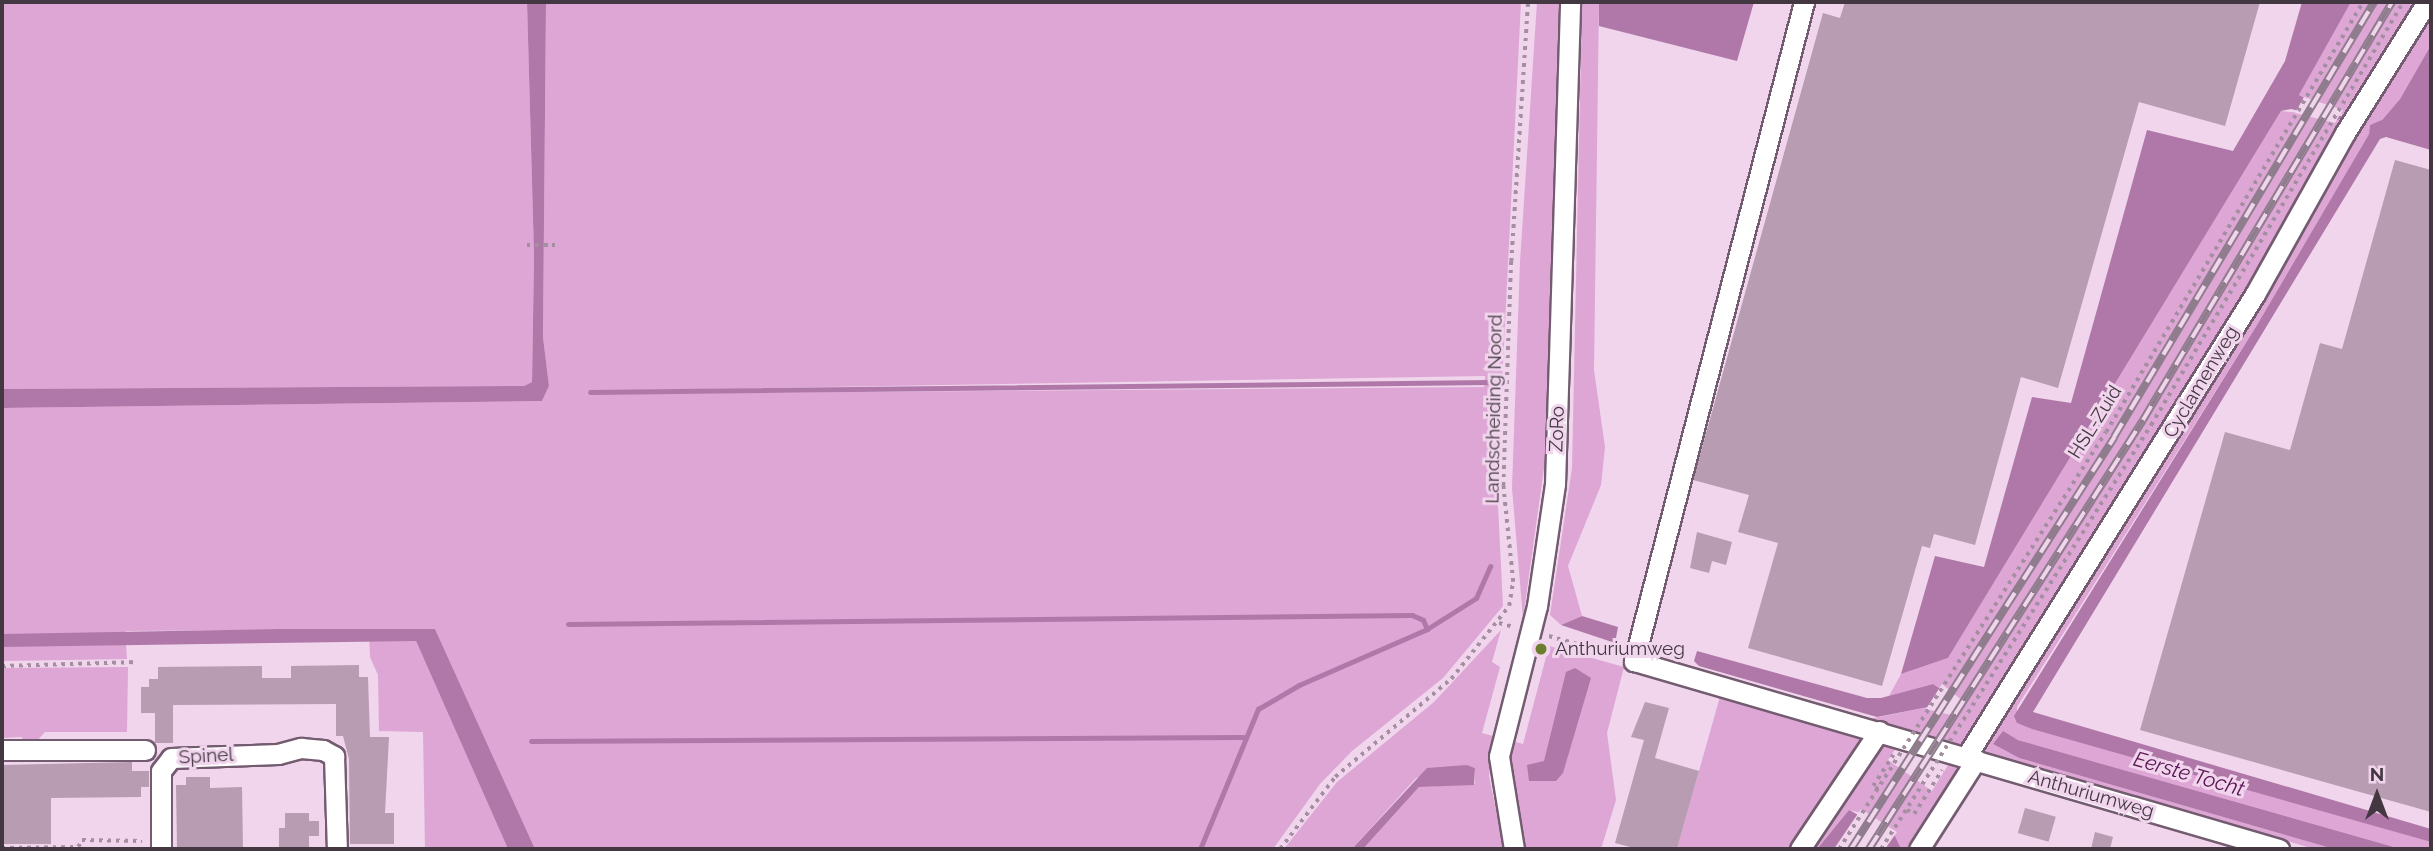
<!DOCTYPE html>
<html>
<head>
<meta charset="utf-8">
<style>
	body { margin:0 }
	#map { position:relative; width:2433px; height:851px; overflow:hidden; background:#f0d5ec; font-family:Raleway,sans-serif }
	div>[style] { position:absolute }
	.green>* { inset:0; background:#dda6d5 }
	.water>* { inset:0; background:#b078a8 }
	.pier>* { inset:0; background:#f0d5ec }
	.stream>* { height:5px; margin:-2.5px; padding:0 2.5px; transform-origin:2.5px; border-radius:2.5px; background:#b078a8 }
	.building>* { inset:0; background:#b79cb2; transform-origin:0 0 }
	.path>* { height:3.5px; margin-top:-1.75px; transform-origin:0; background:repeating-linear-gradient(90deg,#a38fa1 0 3.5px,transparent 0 8.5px) }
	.roads { filter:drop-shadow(2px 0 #745c70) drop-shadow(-2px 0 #745c70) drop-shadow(0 2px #745c70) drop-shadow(0 -2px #745c70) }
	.minor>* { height:19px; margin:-9.5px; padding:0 9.5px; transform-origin:9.5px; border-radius:9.5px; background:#fff }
	.rail>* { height:8px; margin-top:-4px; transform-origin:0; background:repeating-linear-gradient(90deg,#f0d5ec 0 16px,#8f7d8d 0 32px); box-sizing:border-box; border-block:2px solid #8f7d8d }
	.path-bridge>* { height:3.5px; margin-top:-1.75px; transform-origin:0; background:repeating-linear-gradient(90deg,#a38fa1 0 3.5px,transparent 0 8.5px) }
	.dots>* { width:19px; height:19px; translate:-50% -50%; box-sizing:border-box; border:4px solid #f0d5ec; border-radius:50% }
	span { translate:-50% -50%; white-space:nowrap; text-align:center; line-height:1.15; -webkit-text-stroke:6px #f0d5ec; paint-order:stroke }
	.street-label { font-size:19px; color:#433842 }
	.poi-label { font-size:19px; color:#433842 }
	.left { translate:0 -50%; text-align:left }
	.water-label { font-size:21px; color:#581453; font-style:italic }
	.frame { position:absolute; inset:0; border:4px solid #433842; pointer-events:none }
	.north { position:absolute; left:2342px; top:760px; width:70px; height:70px; -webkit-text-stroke:5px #f0d5ec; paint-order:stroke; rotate:0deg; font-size:19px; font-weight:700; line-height:28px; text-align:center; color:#433842 }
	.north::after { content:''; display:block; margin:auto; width:24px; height:32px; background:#433842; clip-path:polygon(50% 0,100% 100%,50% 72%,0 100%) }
</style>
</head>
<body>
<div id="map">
	<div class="green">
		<i style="clip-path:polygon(2px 2px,527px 2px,534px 256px,532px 382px,524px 386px,2px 389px)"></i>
		<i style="clip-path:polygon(evenodd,546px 2px,1521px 2px,1497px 485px,1503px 606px,1443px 678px,1352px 751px,1320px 784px,1273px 849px,535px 849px,435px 629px,416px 641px,508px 849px,425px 849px,423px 732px,379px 731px,378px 675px,370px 657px,369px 629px,125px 631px,127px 659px,2px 661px,2px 408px,542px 401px,549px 386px,543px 337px,546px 2px,1485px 376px,1484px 387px,589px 394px,588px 391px,1485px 376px)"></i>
		<i style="clip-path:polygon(1537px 2px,1560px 2px,1547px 447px,1523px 618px,1512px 488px,1520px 262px)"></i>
		<i style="clip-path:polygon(1582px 2px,1599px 2px,1594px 370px,1605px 447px,1601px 485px,1568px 566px,1582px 616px,1561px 625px,1550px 615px,1572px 468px)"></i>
		<i style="clip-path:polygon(2351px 2px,2431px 2px,2431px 45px,2400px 99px,2380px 122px,2370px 125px,2369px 134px,2257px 325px,2017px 707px,2017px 723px,2431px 842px,2431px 849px,2401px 849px,2018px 740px,2003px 732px,1993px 744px,2019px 758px,2334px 849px,2315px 849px,1864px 720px,1959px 701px,1933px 684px,1889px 696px,1901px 674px,1948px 658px,2281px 111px,2343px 118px,2341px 113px,2299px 95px)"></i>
		<i style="clip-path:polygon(1501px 630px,1492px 662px,1500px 667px,1482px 733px,1493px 736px,1489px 776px,1504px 849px,1363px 849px,1419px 787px,1475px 784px,1475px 768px,1467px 765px,1416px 778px,1352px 849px,1284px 849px,1337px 782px,1434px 702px)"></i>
		<i style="clip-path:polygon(1549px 646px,1624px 667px,1607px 733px,1616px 800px,1601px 849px,1525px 849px,1509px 754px,1512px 741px,1523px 744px)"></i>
		<i style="clip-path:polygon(128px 667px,127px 732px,45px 732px,35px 743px,23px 743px,22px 737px,2px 738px,2px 668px)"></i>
		<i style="clip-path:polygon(1721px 693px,1865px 735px,1794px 849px,1677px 849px)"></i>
		<i style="clip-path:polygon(1880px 744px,1898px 745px,1888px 760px,1932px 791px,1950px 762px,1960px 772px,1914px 849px,1901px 849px,1865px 814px,1849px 810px,1817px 849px,1806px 849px)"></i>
	</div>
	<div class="water">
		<i style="clip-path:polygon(527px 2px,546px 2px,543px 337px,549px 386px,542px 401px,2px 408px,2px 389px,524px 386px,532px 382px,534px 256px)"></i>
		<i style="clip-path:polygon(1599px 2px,1754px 2px,1737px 61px,1599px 26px)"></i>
		<i style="clip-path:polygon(2302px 2px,2351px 2px,2299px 95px,2343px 117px,2338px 120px,2291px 109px,2281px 111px,1948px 658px,1901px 674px,1935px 556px,1984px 567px,2032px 397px,2071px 403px,2147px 130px,2233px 151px,2285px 61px)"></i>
		<i style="clip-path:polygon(2431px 45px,2431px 150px,2386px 137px,2380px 139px,2033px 712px,2431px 829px,2431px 842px,2032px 729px,2017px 723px,2014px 716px,2257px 325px,2369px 134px,2370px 125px,2382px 120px,2400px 99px)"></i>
		<i style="clip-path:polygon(1582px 616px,1618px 627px,1615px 643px,1561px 625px)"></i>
		<i style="clip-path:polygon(280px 629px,435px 629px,535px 849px,508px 849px,416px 641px,2px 647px,2px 634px)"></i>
		<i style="clip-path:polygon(1697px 651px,1867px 698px,1881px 698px,1933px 684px,1959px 701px,1877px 717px,1699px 666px,1694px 661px)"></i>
		<i style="clip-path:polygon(1575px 668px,1591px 678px,1563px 773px,1556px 781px,1529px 781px,1527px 765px,1544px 761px,1566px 672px)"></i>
		<i style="clip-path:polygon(2003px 731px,2018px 740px,2401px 849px,2334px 849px,2019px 758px,1993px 744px)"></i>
		<i style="clip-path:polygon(1467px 765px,1475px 768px,1474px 785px,1419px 787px,1363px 849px,1352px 849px,1427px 768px)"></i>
		<i style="clip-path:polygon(1849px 810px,1894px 834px,1901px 849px,1817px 849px)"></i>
	</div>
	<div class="pier">
		<i style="clip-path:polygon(2304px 97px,2343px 110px,2335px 123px,2295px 113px)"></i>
		<i style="clip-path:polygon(1942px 684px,1964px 702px,1955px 716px,1926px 709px)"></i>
		<i style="clip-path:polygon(1861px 809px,1897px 832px,1885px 849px,1834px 849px)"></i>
	</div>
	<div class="stream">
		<i style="left:590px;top:392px;width:900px;rotate:-0.64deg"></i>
		<i style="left:568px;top:624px;width:844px;rotate:-0.61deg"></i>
		<i style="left:1412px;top:615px;width:12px;rotate:24deg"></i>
		<i style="left:1423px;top:620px;width:10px;rotate:66deg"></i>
		<i style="left:531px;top:741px;width:712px;rotate:-0.32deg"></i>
		<i style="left:1200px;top:849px;width:152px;rotate:-67.5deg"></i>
		<i style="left:1258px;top:709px;width:48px;rotate:-30.3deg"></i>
		<i style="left:1299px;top:685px;width:140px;rotate:-23.6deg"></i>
		<i style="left:1427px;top:629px;width:58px;rotate:-32.3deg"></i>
		<i style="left:1476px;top:598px;width:35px;rotate:-66deg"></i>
	</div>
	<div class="building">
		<i style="clip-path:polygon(1845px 2px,2260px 2px,2225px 126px,2139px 102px,2058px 388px,2021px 377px,1975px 545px,1934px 534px,1930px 548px,1922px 546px,1882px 686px,1748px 648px,1778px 543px,1738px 532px,1749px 495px,1693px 480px,1823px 13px,1840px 18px)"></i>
		<i style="clip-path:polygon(2395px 160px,2431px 170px,2431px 812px,2140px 730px,2225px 432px,2290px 450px,2320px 343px,2342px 349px)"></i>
		<i style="clip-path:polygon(1697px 532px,1732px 542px,1726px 565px,1712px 561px,1709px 573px,1690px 568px)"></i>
		<i style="clip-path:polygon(359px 665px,359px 677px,368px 677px,370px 737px,389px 737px,385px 813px,394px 813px,394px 844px,350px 844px,349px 759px,343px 736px,336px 736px,336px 704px,173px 705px,173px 743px,155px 743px,155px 713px,141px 713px,141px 687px,149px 687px,149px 679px,158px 679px,158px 667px,262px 666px,262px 678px,291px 678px,291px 666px)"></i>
		<i style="clip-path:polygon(1645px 702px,1669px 708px,1655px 758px,1699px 771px,1677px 849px,1638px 849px,1615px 843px,1644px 740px,1631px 737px)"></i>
		<i style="clip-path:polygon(132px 762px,132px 771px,149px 771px,149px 787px,141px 787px,141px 797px,51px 798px,51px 844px,4px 844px,2px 765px)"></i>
		<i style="clip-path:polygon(186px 777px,210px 777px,210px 788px,242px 787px,243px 849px,177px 849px,176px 785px,186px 785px)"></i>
		<i style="left:2025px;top:808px;width:32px;height:26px;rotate:16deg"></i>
		<i style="clip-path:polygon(285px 813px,309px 813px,309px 821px,319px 821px,319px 836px,309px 836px,309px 849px,279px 849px,279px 828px,285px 828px)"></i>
		<i style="clip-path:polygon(2095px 832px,2113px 837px,2110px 849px,2091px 849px)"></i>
	</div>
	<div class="path">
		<i style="left:527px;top:245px;width:28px"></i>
		<i style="left:1499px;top:623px;width:16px;rotate:15deg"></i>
		<i style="left:1549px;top:636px;width:73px;rotate:15.9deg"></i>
		<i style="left:2px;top:666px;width:136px;rotate:-1.7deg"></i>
		<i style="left:1878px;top:790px;width:6px;rotate:-141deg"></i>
		<i style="left:1873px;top:786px;width:37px;rotate:-57deg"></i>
		<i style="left:1907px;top:810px;width:8px;rotate:30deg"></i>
		<i style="left:1914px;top:814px;width:52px;rotate:-57.5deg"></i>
		<i style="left:2px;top:848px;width:76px;rotate:-0.8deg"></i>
		<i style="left:78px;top:847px;width:8px;rotate:-60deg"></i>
		<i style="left:82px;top:840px;width:60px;rotate:1deg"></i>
		<i style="left:1280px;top:849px;width:91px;rotate:-52.6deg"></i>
		<i style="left:1335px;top:777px;width:152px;rotate:-40.2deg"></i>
		<i style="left:1451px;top:679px;width:93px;rotate:-51.5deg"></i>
		<i style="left:1509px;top:606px;width:24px;rotate:-81deg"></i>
		<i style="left:1513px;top:582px;width:97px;rotate:-95.9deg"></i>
		<i style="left:1503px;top:486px;width:224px;rotate:-88deg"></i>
		<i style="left:1511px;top:262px;width:261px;rotate:-86.3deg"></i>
	</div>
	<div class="roads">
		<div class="minor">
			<i style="left:1804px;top:2px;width:681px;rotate:104.47deg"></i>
			<i style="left:1634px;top:661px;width:672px;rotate:16.25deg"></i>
			<i style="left:2px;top:750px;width:143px"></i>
			<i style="left:1966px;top:757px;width:546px;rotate:-58.03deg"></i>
			<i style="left:2255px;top:294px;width:184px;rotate:-60.8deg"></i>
			<i style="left:2345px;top:133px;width:155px;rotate:-58deg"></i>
			<i style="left:161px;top:849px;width:78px;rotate:-90deg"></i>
			<i style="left:161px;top:771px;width:16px;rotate:-52deg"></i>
			<i style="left:171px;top:758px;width:107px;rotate:-2.1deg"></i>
			<i style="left:278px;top:754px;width:24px;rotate:-15deg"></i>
			<i style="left:301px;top:748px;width:22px;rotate:5deg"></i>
			<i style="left:323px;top:750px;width:13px;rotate:29deg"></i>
			<i style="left:334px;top:756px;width:93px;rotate:88.2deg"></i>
			<i style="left:1514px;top:849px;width:94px;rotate:-99.2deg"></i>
			<i style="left:1499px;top:756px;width:155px;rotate:-75.8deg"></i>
			<i style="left:1537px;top:606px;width:123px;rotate:-81.6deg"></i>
			<i style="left:1555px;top:484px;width:482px;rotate:-88.2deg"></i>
			<i style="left:1800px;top:849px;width:142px;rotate:-56.2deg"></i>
			<i style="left:1919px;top:849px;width:106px;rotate:-57.4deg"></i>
		</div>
	</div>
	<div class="rail">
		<i style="left:1851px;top:849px;width:489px;rotate:-57.4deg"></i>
		<i style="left:2114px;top:437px;width:507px;rotate:-59.13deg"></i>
		<i style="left:1869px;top:849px;width:509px;rotate:-57.43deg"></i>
		<i style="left:2143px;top:420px;width:487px;rotate:-59.2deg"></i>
	</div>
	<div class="path-bridge">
		<i style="left:1839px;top:849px;width:495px;rotate:-57.4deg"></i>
		<i style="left:2106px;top:432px;width:501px;rotate:-59.13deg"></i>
		<i style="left:1881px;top:849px;width:503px;rotate:-57.51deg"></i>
		<i style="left:2151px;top:425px;width:492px;rotate:-59.2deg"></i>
	</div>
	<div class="dots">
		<i style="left:1541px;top:649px;background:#6a7e2e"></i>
	</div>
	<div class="street-label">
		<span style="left:2201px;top:382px;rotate:-59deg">Cyclamenweg</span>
		<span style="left:1494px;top:409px;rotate:-89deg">Landscheiding Noord</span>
		<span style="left:2095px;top:422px;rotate:-58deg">HSL-Zuid</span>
		<span style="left:1557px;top:429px;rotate:-88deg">ZoRo</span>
		<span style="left:206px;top:756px;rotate:-3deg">Spinel</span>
		<span style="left:2091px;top:794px;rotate:16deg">Anthuriumweg</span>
	</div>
	<div class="poi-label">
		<span class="left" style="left:1555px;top:649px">Anthuriumweg</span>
	</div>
	<div class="water-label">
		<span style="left:2189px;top:774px;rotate:16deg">Eerste Tocht</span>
	</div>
	<div class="frame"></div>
	<div class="north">N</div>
</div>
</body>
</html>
